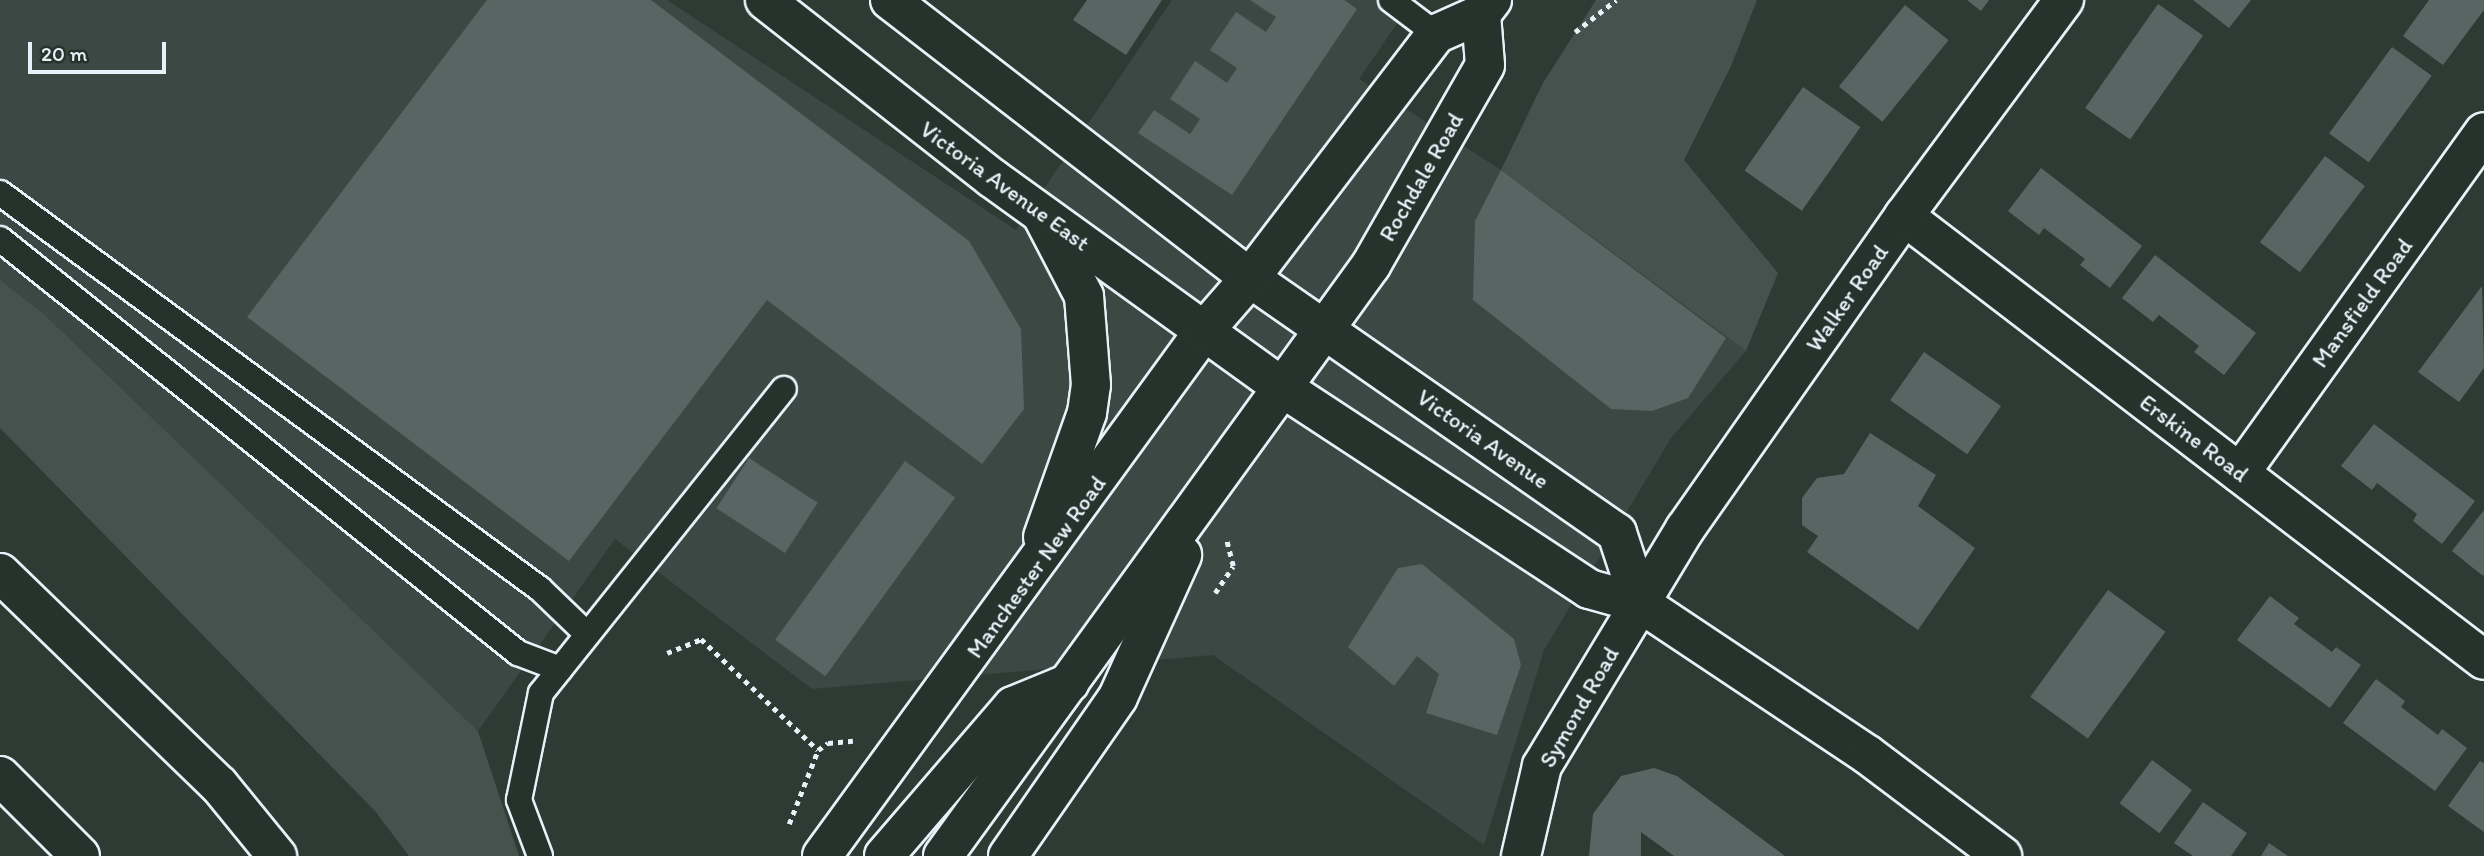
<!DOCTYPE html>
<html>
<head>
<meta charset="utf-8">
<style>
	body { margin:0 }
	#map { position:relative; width:2484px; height:856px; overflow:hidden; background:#2e3b35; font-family:Itim,sans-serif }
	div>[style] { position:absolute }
	.built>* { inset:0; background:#3b4843 }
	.green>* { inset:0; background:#45524e }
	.building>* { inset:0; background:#596563; transform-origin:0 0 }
	.path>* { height:4.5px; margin-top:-2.25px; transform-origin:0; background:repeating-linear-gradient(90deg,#e8f1f8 0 5px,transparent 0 10px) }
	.roads { filter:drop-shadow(2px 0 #e8f1f8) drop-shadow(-2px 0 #e8f1f8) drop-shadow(0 2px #e8f1f8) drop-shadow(0 -2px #e8f1f8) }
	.service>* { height:24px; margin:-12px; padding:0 12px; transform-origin:12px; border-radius:12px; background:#26332d }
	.minor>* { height:38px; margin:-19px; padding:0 19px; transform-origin:19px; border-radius:19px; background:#26332d }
	.primary>* { height:38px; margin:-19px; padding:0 19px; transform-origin:19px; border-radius:19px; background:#26332d }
	.motorway>* { height:38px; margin:-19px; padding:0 19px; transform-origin:19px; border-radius:19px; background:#26332d }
	span { translate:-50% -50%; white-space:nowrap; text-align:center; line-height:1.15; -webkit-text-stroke:6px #26332d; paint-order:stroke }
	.street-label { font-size:23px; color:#e8f1f8 }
	.scale { position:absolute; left:28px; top:42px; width:138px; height:32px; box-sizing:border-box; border:4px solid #e8f1f8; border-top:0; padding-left:9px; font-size:21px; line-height:24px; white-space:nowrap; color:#e8f1f8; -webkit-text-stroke:5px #26332d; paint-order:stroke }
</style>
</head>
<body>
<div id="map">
	<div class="built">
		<i style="clip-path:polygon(0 0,667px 0,1016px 230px,1172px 0,1413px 0,1359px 79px,1501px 170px,1746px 351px,1671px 438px,1544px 650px,1484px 845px,1213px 655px,812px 689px,615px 539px,478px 731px,44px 314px,0 285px)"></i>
	</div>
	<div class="green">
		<i style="clip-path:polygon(1596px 0,1757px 0,1731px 66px,1684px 160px,1778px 273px,1746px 351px,1501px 170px,1543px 83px)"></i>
		<i style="clip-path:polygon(0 280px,44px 314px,478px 731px,519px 856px,409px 856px,375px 811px,0 428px)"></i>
	</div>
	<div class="building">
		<i style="clip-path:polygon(487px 0,651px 0,969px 241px,1021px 329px,1024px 409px,982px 464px,767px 300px,569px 561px,247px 317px)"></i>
		<i style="clip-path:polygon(1087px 0,1162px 0,1126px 55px,1073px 20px)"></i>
		<i style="clip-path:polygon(1250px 0,1344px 0,1357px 9px,1232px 195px,1138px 133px,1154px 110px,1190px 134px,1200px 119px,1170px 99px,1195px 61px,1227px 83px,1237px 68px,1210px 50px,1236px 12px,1266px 32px,1276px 17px)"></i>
		<i style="clip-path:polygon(1967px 0,1989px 0,1981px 11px)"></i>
		<i style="clip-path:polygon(2193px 0,2251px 0,2229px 28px)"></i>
		<i style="clip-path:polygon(2429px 0,2484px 0,2484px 10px,2443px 65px,2403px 36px)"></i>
		<i style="left:2158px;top:4px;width:55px;height:127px;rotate:35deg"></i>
		<i style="left:1905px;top:5px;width:56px;height:105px;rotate:39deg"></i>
		<i style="left:2392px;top:47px;width:49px;height:107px;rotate:36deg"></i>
		<i style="left:1803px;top:87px;width:70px;height:102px;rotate:35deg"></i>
		<i style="left:2325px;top:156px;width:50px;height:108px;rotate:37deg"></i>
		<i style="clip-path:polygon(2041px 168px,2142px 246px,2110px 288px,2080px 265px,2085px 259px,2044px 228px,2039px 235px,2008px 211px)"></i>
		<i style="clip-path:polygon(1501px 170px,1726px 338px,1688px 398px,1652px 411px,1611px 409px,1473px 300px,1475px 221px)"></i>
		<i style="clip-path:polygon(2155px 255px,2256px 333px,2224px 375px,2194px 352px,2199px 346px,2159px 315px,2153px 322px,2122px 298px)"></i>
		<i style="clip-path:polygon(2482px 286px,2484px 368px,2459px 402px,2418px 372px)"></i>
		<i style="left:1924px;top:352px;width:94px;height:59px;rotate:35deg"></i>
		<i style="clip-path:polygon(2374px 424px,2475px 501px,2442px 544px,2413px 521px,2417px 514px,2377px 483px,2372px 490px,2341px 466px)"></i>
		<i style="clip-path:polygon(1870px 433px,1936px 475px,1918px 506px,1975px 548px,1918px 630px,1807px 552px,1818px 536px,1802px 525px,1802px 498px,1817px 478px,1844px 474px)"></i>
		<i style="left:749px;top:458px;width:82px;height:60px;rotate:33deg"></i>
		<i style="left:905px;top:461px;width:62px;height:221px;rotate:36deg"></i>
		<i style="clip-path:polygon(2484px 510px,2484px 574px,2483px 576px,2452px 551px)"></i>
		<i style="clip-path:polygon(1422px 564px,1514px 639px,1521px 665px,1497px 735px,1426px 713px,1439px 674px,1417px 656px,1394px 686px,1348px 647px,1398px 568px)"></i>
		<i style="left:2108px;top:590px;width:71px;height:132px;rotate:36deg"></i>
		<i style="clip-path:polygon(2270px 596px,2299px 618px,2294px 624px,2332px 652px,2336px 647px,2361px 665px,2330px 708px,2237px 640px)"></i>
		<i style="clip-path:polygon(2376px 679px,2405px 701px,2401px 707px,2438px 735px,2442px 729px,2467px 748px,2435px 791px,2343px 723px)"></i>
		<i style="left:2152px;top:760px;width:50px;height:54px;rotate:37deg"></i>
		<i style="clip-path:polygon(2480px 761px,2484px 763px,2484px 832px,2448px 806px)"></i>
		<i style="clip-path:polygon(1654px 768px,1677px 776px,1785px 856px,1674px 856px,1641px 832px,1641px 856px,1589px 856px,1593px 814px,1621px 776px)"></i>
		<i style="clip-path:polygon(2203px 802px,2247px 833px,2231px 856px,2193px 856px,2174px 843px)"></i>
		<i style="clip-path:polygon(2269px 843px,2288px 856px,2261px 856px)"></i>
	</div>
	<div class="path">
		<i style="left:1575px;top:32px;width:52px;rotate:-38deg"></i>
		<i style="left:1215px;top:593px;width:32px;rotate:-56deg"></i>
		<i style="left:1233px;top:566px;width:29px;rotate:-104deg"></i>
		<i style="left:667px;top:653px;width:37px;rotate:-22deg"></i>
		<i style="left:701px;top:639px;width:161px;rotate:43.5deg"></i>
		<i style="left:789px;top:824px;width:79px;rotate:-68.6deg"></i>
		<i style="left:818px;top:750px;width:12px;rotate:-35deg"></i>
		<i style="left:828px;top:743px;width:25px;rotate:-5deg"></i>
	</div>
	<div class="roads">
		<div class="service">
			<i style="left:1391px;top:0;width:56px;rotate:37.1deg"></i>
			<i style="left:0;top:193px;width:670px;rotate:36.25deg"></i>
			<i style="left:540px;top:589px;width:65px;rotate:43.8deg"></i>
			<i style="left:0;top:239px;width:663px;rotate:38.63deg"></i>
			<i style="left:518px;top:653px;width:45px;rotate:20.9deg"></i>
			<i style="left:540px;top:856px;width:60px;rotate:-110.6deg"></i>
			<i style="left:519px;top:800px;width:109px;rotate:-78.4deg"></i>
			<i style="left:541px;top:693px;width:389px;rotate:-51.4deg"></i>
		</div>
		<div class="minor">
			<i style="left:1904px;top:216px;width:730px;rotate:37.43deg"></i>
			<i style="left:2240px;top:473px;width:419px;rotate:-54.4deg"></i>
			<i style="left:1521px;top:856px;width:92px;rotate:-76.9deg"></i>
			<i style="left:1542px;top:766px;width:277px;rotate:-58.9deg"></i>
			<i style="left:1685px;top:529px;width:382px;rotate:-55deg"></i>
			<i style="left:1904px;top:216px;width:269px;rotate:-53.5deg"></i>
		</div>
		<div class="primary">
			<i style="left:765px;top:0;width:288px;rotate:38.1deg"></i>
			<i style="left:992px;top:178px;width:359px;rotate:35.8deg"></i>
			<i style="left:1283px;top:388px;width:366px;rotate:33.3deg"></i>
			<i style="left:1589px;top:589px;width:53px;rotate:15.4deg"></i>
			<i style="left:1640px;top:603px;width:274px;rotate:33.7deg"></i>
			<i style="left:1868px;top:755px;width:168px;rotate:37deg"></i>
			<i style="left:890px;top:0;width:455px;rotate:37.7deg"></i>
			<i style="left:1250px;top:278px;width:447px;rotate:34.8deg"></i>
			<i style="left:1617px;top:533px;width:74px;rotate:71.8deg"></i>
			<i style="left:1043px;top:537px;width:132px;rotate:-70.5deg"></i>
			<i style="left:1087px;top:413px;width:28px;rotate:-82deg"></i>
			<i style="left:1091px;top:385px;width:89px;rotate:-94.5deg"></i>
			<i style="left:1084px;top:296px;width:87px;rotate:-117.5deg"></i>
			<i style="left:822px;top:856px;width:649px;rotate:-53.96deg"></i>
			<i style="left:1204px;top:331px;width:70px;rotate:-49deg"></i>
			<i style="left:1250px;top:278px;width:307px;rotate:-52.7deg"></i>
			<i style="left:1436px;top:34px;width:49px;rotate:-24deg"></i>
			<i style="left:1481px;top:14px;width:18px;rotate:-52deg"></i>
			<i style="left:884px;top:856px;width:198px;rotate:-49.3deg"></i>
			<i style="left:1013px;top:706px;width:61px;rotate:-22.3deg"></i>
			<i style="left:943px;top:856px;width:730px;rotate:-54.09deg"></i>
			<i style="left:1371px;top:265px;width:230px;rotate:-60.3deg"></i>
			<i style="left:1485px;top:65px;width:51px;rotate:-94.5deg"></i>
			<i style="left:1008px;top:856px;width:193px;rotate:-55.3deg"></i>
			<i style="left:1118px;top:697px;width:156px;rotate:-65.7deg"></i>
		</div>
		<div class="motorway">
			<i style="left:0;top:573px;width:305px;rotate:44.1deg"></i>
			<i style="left:219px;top:785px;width:92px;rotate:50.8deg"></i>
			<i style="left:0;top:776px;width:113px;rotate:45deg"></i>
		</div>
	</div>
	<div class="street-label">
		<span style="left:1421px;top:177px;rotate:-60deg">Rochdale Road</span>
		<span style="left:1005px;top:186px;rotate:36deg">Victoria Avenue East</span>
		<span style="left:1847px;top:298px;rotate:-55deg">Walker Road</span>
		<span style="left:2362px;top:303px;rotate:-54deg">Mansfield Road</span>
		<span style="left:2194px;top:438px;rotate:37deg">Erskine Road</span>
		<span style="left:1483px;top:439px;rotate:35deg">Victoria Avenue</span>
		<span style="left:1036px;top:567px;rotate:-54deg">Manchester New Road</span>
		<span style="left:1579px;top:707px;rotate:-60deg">Symond Road</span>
	</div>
	<div class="scale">20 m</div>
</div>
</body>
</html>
